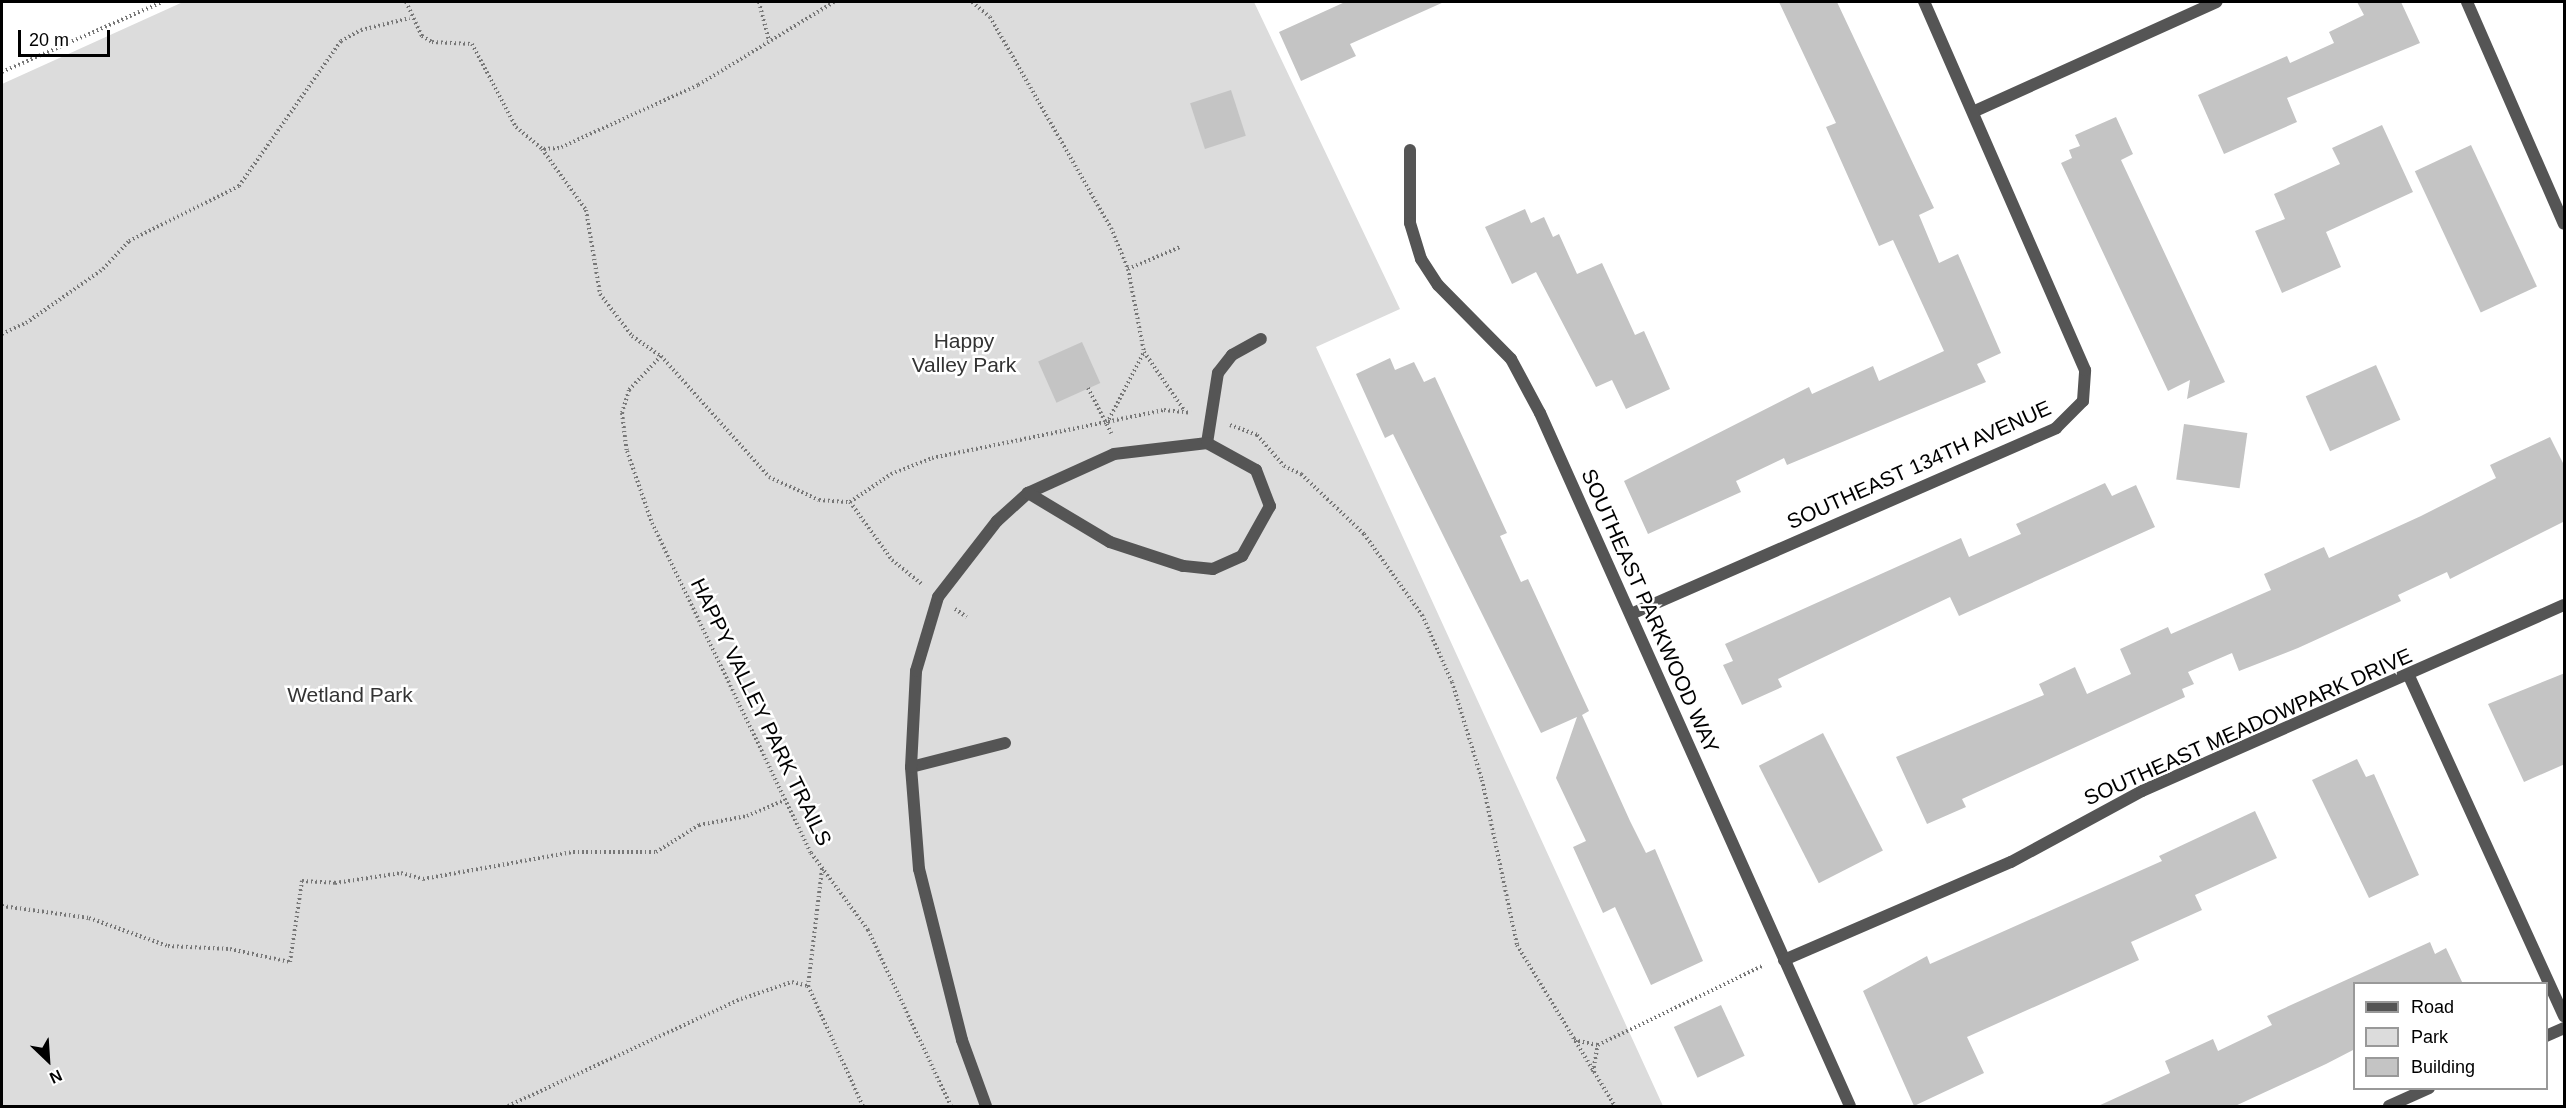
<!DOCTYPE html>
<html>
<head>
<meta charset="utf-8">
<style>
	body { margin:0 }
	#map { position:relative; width:2566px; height:1108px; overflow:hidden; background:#fff; font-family:Helvetica,sans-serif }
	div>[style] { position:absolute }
	.green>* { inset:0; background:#dcdcdc }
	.building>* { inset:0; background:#c4c4c4; transform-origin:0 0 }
	.path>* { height:4px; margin-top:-2px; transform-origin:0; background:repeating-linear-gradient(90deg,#777 0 1.5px,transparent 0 4.5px) }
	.lane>* { height:12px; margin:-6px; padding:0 6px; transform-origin:6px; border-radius:6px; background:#555 }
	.street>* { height:12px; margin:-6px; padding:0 6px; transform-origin:6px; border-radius:6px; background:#555 }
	span { translate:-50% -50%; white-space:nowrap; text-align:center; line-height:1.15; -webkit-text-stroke:5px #fff; paint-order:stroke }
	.park-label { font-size:21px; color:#333 }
	.street-label { font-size:21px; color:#000 }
	.frame { position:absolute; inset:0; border:3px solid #000; pointer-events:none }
	.legend { position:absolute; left:2353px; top:982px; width:195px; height:108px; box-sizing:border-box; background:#fff; border:2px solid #999; margin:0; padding:8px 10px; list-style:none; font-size:18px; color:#000 }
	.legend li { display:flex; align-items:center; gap:12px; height:30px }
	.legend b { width:30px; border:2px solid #999 }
	.north { position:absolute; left:18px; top:1030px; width:60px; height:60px; -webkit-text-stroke:4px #fff; paint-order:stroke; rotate:155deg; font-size:16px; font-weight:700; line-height:24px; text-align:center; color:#000 }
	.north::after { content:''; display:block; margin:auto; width:21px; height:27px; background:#000; clip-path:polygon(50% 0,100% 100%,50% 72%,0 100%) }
	.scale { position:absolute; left:18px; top:30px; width:92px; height:27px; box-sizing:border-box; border:3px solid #000; border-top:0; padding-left:8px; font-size:18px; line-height:21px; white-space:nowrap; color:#000; -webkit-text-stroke:4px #fff; paint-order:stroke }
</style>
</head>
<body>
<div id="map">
	<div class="green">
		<i style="clip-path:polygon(183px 2px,1254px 2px,1400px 309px,1316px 347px,1663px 1106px,2px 1106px,2px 84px)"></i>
	</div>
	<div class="building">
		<i style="clip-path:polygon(1345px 2px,1444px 2px,1350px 44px,1356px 56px,1301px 81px,1279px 32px)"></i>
		<i style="clip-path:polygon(1779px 2px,1837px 2px,1934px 208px,1919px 215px,1939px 263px,1958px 254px,2001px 353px,1977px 364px,1986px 382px,1787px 465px,1784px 458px,1736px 481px,1741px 492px,1648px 534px,1624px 481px,1809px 387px,1812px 394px,1873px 366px,1879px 381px,1944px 351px,1893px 240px,1879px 246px,1826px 127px,1836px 123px)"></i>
		<i style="clip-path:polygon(2357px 2px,2401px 2px,2420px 43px,2287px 98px,2297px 122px,2224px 154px,2198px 95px,2287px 56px,2290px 63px,2334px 43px,2329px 32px,2364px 15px)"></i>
		<i style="left:1231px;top:90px;width:48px;height:43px;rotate:72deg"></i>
		<i style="clip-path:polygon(2116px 117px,2133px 154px,2121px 160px,2225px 382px,2187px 399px,2190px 380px,2168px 391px,2061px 163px,2072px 158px,2069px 150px,2080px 146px,2075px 135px)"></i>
		<i style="clip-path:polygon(2382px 125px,2413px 192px,2326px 232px,2341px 267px,2282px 293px,2255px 231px,2285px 219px,2274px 194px,2340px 164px,2332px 148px)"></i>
		<i style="left:2471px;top:145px;width:156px;height:62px;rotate:65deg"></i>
		<i style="clip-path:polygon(1525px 209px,1531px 223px,1544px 217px,1553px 237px,1559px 234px,1577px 274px,1602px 263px,1635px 335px,1644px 331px,1670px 389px,1626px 409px,1612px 380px,1596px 387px,1536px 272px,1512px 284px,1485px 227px)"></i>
		<i style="left:1082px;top:342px;width:45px;height:48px;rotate:66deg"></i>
		<i style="clip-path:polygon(1390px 358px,1395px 370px,1414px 362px,1424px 382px,1435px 377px,1507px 533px,1500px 536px,1521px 582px,1528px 579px,1589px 711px,1582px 715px,1630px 821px,1646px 853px,1655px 849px,1703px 961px,1651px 985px,1615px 907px,1603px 913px,1573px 847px,1586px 841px,1556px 778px,1577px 717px,1541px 733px,1393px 434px,1385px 438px,1356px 374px)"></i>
		<i style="left:2376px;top:365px;width:60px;height:77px;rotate:66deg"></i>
		<i style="left:2184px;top:424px;width:64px;height:56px;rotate:8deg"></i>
		<i style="clip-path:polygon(2550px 437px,2565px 467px,2565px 521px,2450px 579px,2447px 572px,2398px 595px,2401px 601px,2298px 648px,2239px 671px,2232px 653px,2188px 672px,2194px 684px,2182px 689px,2185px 697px,1962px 799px,1966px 807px,1927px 824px,1896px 757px,2044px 695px,2039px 684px,2075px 667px,2087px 694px,2131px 674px,2120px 649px,2168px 627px,2171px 634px,2271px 590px,2264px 574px,2324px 547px,2329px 558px,2421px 516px,2496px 478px,2490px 465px)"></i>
		<i style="clip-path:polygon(2105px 483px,2112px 496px,2136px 485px,2155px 527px,1959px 616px,1950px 597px,1778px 679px,1782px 687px,1742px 705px,1723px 665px,1733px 661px,1725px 644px,1961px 538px,1969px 557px,2021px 534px,2016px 524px)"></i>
		<i style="clip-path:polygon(2565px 673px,2565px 764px,2524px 782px,2488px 704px)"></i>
		<i style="left:1823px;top:733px;width:132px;height:72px;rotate:63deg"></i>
		<i style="clip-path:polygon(2357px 759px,2366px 777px,2374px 774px,2419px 875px,2369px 898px,2312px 780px)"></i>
		<i style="clip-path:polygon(2255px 811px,2277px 858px,2195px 895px,2202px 910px,2131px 942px,2139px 960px,1967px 1037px,1984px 1073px,1914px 1106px,1863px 991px,1927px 956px,1930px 964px,2162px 861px,2159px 856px)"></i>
		<i style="clip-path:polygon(2430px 942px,2435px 954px,2446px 948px,2463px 984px,2355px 984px,2355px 1049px,2326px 1064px,2233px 1107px,2096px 1107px,2170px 1073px,2165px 1061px,2213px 1039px,2218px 1051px,2272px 1025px,2267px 1016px)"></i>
		<i style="left:1721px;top:1005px;width:56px;height:52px;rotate:65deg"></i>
	</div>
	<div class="path">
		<i style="left:406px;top:2px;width:38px;rotate:65deg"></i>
		<i style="left:422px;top:36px;width:12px;rotate:31deg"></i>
		<i style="left:432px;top:42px;width:40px;rotate:2.9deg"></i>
		<i style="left:472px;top:44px;width:94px;rotate:62.1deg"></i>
		<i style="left:516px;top:127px;width:34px;rotate:40deg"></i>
		<i style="left:759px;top:2px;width:40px;rotate:75.6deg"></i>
		<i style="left:834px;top:2px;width:159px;rotate:148.6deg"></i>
		<i style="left:698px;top:85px;width:153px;rotate:155.6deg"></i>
		<i style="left:559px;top:148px;width:17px;rotate:177deg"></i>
		<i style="left:542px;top:149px;width:75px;rotate:54.2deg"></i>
		<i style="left:586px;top:210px;width:85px;rotate:80.5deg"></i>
		<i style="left:600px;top:294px;width:53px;rotate:52.7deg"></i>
		<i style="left:632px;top:336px;width:35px;rotate:35deg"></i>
		<i style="left:661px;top:356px;width:162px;rotate:48.2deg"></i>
		<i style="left:769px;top:477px;width:55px;rotate:24.7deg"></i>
		<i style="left:819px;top:500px;width:31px;rotate:4deg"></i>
		<i style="left:850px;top:502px;width:50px;rotate:-34.3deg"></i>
		<i style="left:891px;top:474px;width:44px;rotate:-21.3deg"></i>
		<i style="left:932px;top:458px;width:237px;rotate:-11.7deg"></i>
		<i style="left:1164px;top:410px;width:27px;rotate:6deg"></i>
		<i style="left:972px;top:2px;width:23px;rotate:40deg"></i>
		<i style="left:990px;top:17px;width:243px;rotate:60.2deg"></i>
		<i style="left:1111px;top:228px;width:44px;rotate:67.5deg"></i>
		<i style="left:1128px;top:269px;width:85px;rotate:79.1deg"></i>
		<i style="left:1144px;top:352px;width:70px;rotate:55.4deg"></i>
		<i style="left:2px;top:72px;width:175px;rotate:-23.6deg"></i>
		<i style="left:1128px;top:269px;width:56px;rotate:-22.9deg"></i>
		<i style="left:2px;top:334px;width:26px;rotate:-25deg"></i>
		<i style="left:26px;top:323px;width:94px;rotate:-35deg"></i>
		<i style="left:103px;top:269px;width:38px;rotate:-47deg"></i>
		<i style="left:129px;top:241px;width:123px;rotate:-26.6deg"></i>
		<i style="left:239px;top:186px;width:177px;rotate:-54.9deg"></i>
		<i style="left:341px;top:41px;width:23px;rotate:-29deg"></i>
		<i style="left:361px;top:30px;width:50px;rotate:-13.8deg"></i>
		<i style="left:661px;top:356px;width:47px;rotate:133.3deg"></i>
		<i style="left:629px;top:390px;width:24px;rotate:107deg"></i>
		<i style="left:622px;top:413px;width:38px;rotate:83deg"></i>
		<i style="left:627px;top:451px;width:76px;rotate:70.9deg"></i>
		<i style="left:652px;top:523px;width:366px;rotate:64.3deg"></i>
		<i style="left:811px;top:853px;width:96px;rotate:53.5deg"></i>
		<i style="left:868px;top:930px;width:195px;rotate:64.8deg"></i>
		<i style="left:1088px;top:388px;width:51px;rotate:62.9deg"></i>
		<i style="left:1107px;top:423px;width:80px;rotate:-62.5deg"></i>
		<i style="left:1230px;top:425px;width:29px;rotate:20deg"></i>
		<i style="left:1257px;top:435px;width:41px;rotate:48.9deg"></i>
		<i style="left:1284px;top:466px;width:19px;rotate:25deg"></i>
		<i style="left:1301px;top:474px;width:87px;rotate:43.6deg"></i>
		<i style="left:1364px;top:534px;width:100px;rotate:54.4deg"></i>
		<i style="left:1422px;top:615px;width:73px;rotate:65.9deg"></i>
		<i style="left:1452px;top:682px;width:102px;rotate:73deg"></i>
		<i style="left:1482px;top:780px;width:169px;rotate:78deg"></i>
		<i style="left:1517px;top:945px;width:188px;rotate:58.7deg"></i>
		<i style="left:850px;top:502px;width:72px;rotate:54.1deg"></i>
		<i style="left:892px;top:560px;width:40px;rotate:39deg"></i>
		<i style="left:955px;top:609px;width:14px;rotate:34deg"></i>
		<i style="left:822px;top:869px;width:118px;rotate:96.8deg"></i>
		<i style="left:808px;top:986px;width:132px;rotate:65.4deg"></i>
		<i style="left:2px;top:906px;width:88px;rotate:7.9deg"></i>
		<i style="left:89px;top:918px;width:84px;rotate:19.5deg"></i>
		<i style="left:168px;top:946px;width:62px;rotate:2.8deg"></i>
		<i style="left:230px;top:949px;width:61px;rotate:12.2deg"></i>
		<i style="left:290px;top:962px;width:82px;rotate:-81.6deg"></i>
		<i style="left:302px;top:881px;width:33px;rotate:3deg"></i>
		<i style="left:335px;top:883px;width:67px;rotate:-8.6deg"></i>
		<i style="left:401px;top:873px;width:23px;rotate:15deg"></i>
		<i style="left:423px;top:879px;width:152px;rotate:-10.2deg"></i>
		<i style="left:573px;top:852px;width:83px"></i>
		<i style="left:656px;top:852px;width:51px;rotate:-32.1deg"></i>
		<i style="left:699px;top:825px;width:49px;rotate:-10.6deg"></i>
		<i style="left:747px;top:816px;width:41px;rotate:-22.8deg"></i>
		<i style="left:1574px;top:1040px;width:25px;rotate:12deg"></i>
		<i style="left:1598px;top:1045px;width:184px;rotate:-25.7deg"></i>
		<i style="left:1593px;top:1072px;width:27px;rotate:-80deg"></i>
		<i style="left:508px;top:1106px;width:256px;rotate:-24.7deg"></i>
		<i style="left:741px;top:999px;width:54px;rotate:-18.4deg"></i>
		<i style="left:792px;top:982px;width:16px;rotate:14deg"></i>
	</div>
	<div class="lane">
		<i style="left:2467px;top:2px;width:242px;rotate:66.4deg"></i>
		<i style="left:1207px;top:443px;width:71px;rotate:-81.1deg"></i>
		<i style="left:1218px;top:373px;width:23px;rotate:-52deg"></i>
		<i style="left:1232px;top:355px;width:33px;rotate:-29deg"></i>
		<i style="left:911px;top:767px;width:97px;rotate:-14.3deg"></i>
		<i style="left:986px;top:1106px;width:70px;rotate:-110deg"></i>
		<i style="left:962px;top:1040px;width:176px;rotate:-104.1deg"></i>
		<i style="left:919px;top:869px;width:102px;rotate:-94.5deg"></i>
		<i style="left:911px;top:767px;width:96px;rotate:-87deg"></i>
		<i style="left:916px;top:671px;width:77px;rotate:-73.4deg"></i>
		<i style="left:938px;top:597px;width:96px;rotate:-52.2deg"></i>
		<i style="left:997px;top:521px;width:42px;rotate:-42.1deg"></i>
		<i style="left:1028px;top:493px;width:94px;rotate:-24.4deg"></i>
		<i style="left:1114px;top:454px;width:94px;rotate:-6.7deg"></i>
		<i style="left:1207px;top:443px;width:56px;rotate:28.9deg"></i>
		<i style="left:1256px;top:470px;width:39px;rotate:69deg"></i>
		<i style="left:1270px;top:506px;width:57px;rotate:119.2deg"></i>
		<i style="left:1242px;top:556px;width:32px;rotate:156deg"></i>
		<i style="left:1213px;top:569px;width:30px;rotate:-174deg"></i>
		<i style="left:1183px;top:566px;width:77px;rotate:-161.8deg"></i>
		<i style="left:1110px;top:542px;width:96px;rotate:-149.1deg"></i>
	</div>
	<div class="street">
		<i style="left:1975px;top:111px;width:265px;rotate:-24.3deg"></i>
		<i style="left:1410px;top:150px;width:73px;rotate:90deg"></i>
		<i style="left:1410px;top:223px;width:38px;rotate:73deg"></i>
		<i style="left:1421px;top:259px;width:31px;rotate:57deg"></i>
		<i style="left:1438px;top:285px;width:104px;rotate:45.4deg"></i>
		<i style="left:1511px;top:359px;width:61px;rotate:61.8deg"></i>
		<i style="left:1540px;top:413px;width:759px;rotate:65.9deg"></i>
		<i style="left:1631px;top:614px;width:464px;rotate:-23.6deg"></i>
		<i style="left:2056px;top:428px;width:38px;rotate:-45deg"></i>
		<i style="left:2083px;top:401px;width:31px;rotate:-86deg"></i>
		<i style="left:2085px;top:370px;width:402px;rotate:-113.6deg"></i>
		<i style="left:2409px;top:676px;width:374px;rotate:65.5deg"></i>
		<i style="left:1784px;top:960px;width:247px;rotate:-23.4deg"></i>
		<i style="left:2011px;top:862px;width:149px;rotate:-28.5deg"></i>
		<i style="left:2142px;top:791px;width:461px;rotate:-23.8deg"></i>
		<i style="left:2546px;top:1036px;width:20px;rotate:-24deg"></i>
		<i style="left:2389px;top:1106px;width:44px;rotate:-24.2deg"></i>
	</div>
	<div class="park-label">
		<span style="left:964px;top:353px">Happy<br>Valley Park</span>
		<span style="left:350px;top:695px">Wetland Park</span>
	</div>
	<div class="street-label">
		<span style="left:1919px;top:465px;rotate:-24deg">SOUTHEAST 134TH AVENUE</span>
		<span style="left:1650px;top:611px;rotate:66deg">SOUTHEAST PARKWOOD WAY</span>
		<span style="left:761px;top:712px;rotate:64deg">HAPPY VALLEY PARK TRAILS</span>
		<span style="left:2248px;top:727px;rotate:-24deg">SOUTHEAST MEADOWPARK DRIVE</span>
	</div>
	<div class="frame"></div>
	<ul class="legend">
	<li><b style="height:8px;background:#555"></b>Road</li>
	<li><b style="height:16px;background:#dcdcdc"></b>Park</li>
	<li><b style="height:16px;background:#c4c4c4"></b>Building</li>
	</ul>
	<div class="north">N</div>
	<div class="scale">20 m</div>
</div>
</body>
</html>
